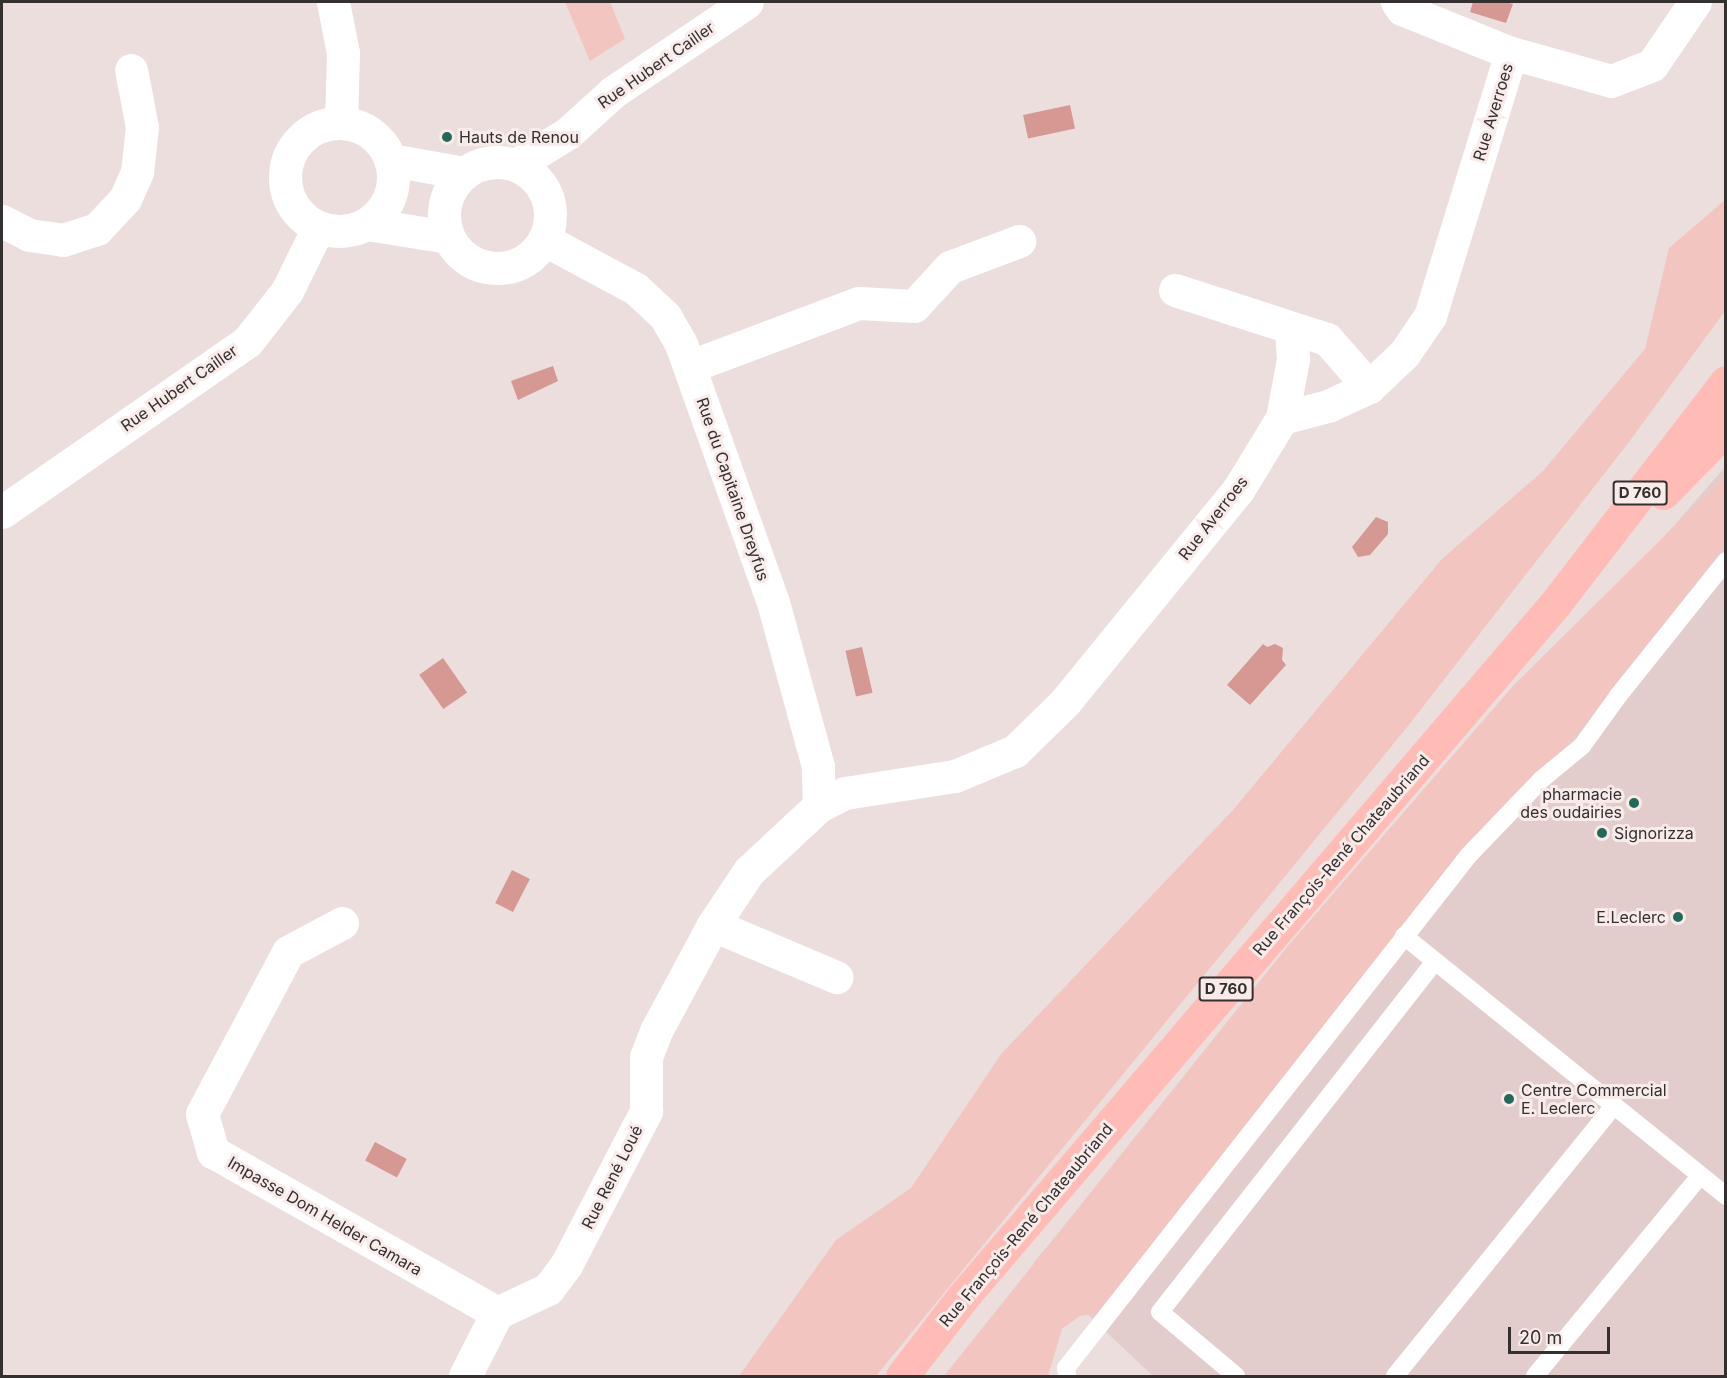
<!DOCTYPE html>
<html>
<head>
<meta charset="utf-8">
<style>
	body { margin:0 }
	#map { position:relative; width:1727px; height:1378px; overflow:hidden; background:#ebdedd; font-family:Inter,sans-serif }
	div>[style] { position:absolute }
	.built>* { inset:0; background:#e2cdcc }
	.green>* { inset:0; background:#f2c5c0 }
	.water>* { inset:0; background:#d59892; transform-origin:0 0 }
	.lane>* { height:18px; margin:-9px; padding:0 9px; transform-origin:9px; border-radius:9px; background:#fff }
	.street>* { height:33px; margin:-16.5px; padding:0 16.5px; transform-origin:16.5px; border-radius:16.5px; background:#fff }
	.secondary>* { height:33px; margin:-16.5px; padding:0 16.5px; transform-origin:16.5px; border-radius:16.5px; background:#fff }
	.secondary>.ring { margin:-16.5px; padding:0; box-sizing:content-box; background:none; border:33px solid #fff; border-radius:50% }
	.primary>* { height:33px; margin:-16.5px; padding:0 16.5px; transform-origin:16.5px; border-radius:16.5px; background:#ffbcb6 }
	.dots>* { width:16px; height:16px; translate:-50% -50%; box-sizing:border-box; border:3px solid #f8ebea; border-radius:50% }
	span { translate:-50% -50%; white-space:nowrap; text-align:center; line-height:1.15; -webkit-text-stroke:6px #f8ebea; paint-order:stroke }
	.shield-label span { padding:2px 4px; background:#f8ebea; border:2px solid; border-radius:4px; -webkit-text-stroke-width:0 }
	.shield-label { font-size:15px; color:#353030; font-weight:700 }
	.street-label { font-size:16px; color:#353030 }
	.poi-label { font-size:16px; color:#353030 }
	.left { translate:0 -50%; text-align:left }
	.right { translate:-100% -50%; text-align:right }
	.frame { position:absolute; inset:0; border:3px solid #353030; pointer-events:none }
	.scale { position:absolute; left:1508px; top:1327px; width:102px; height:27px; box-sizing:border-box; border:3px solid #353030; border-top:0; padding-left:8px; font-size:18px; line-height:21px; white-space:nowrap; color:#353030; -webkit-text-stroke:4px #f8ebea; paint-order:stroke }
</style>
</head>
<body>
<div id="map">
	<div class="built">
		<i style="clip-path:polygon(1725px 467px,1725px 1376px,1153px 1376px,1033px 1263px)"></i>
	</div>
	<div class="green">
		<i style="clip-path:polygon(565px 2px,610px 2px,625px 39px,590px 61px)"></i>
		<i style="clip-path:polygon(1725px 200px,1725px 311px,1629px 442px,1408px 726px,876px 1376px,739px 1376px,836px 1240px,911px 1188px,1002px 1053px,1233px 810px,1442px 559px,1543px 471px,1645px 349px,1669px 248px)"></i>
		<i style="clip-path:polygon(1725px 476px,1725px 545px,1477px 861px,1391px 963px,1120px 1309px,1080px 1316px,1062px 1329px,1048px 1376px,944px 1376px,1287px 947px,1513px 686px)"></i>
	</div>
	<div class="water">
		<i style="clip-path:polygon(1473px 2px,1505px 2px,1513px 4px,1506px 23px,1470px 12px)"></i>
		<i style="left:1070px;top:105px;width:24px;height:48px;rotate:78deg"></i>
		<i style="clip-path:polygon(553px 366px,558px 381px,518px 400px,511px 381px)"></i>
		<i style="clip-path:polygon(1376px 517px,1388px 522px,1388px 534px,1370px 555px,1358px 557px,1352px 547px)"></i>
		<i style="clip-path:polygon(1263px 644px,1267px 647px,1275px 644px,1283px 648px,1282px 660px,1286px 665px,1250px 705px,1227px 685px)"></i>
		<i style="left:862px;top:647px;width:47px;height:17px;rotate:77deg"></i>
		<i style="left:443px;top:658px;width:42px;height:29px;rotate:55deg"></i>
		<i style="left:512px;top:870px;width:20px;height:37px;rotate:27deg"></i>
		<i style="left:375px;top:1142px;width:36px;height:21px;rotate:28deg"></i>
	</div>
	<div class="lane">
		<i style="left:1404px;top:936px;width:414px;rotate:38.9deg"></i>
		<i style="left:1067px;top:1376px;width:8px;rotate:-97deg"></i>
		<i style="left:1066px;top:1368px;width:652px;rotate:-51.85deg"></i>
		<i style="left:1469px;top:855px;width:105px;rotate:-46.2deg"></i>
		<i style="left:1542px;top:779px;width:52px;rotate:-39.5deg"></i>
		<i style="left:1582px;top:746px;width:62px;rotate:-54.2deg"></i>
		<i style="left:1618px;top:696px;width:173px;rotate:-51.3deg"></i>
		<i style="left:1236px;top:1376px;width:99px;rotate:-139.9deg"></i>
		<i style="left:1160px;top:1312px;width:446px;rotate:-51.9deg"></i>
		<i style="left:1395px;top:1376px;width:348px;rotate:-51deg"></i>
		<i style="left:1535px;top:1376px;width:259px;rotate:-50.5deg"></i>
	</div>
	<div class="street">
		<i style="left:333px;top:2px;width:52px;rotate:78.9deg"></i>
		<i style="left:343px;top:53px;width:70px;rotate:91.6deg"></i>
		<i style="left:1397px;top:2px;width:9px;rotate:54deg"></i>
		<i style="left:1402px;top:9px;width:118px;rotate:22deg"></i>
		<i style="left:1511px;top:53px;width:104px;rotate:15.6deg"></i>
		<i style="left:1611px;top:81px;width:44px;rotate:-21.3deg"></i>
		<i style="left:1652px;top:65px;width:76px;rotate:-55.7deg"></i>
		<i style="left:2px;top:221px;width:30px;rotate:27deg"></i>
		<i style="left:29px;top:235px;width:34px;rotate:8deg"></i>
		<i style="left:63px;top:240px;width:36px;rotate:-18deg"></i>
		<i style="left:97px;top:229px;width:41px;rotate:-47deg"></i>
		<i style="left:125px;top:199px;width:30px;rotate:-66deg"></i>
		<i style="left:137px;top:172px;width:45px;rotate:-83.7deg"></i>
		<i style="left:142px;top:127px;width:58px;rotate:-100.9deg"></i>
		<i style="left:545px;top:240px;width:103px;rotate:28.3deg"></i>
		<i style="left:636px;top:289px;width:40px;rotate:43deg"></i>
		<i style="left:665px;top:316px;width:32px;rotate:60deg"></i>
		<i style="left:681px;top:344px;width:274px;rotate:70.4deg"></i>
		<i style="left:773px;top:602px;width:171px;rotate:74.7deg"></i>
		<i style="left:818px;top:767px;width:39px;rotate:89deg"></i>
		<i style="left:1175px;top:290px;width:160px;rotate:17.9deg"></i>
		<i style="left:1327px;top:339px;width:64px;rotate:48.8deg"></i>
		<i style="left:691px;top:366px;width:179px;rotate:-20.6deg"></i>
		<i style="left:859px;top:303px;width:55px;rotate:3.1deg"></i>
		<i style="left:914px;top:306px;width:53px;rotate:-47.3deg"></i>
		<i style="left:950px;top:267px;width:74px;rotate:-20.6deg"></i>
		<i style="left:1282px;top:418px;width:60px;rotate:-79.4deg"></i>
		<i style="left:1293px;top:359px;width:31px;rotate:-94deg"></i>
		<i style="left:342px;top:923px;width:61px;rotate:151.8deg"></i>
		<i style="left:288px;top:952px;width:183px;rotate:118deg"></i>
		<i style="left:202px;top:1114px;width:40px;rotate:74deg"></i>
		<i style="left:213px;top:1152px;width:326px;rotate:29.5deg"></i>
		<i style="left:713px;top:925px;width:134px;rotate:22.9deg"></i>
		<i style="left:465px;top:1376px;width:71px;rotate:-63.1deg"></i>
		<i style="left:497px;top:1313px;width:56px;rotate:-25.2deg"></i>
		<i style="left:548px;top:1289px;width:30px;rotate:-53deg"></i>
		<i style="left:566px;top:1265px;width:174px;rotate:-62.5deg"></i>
		<i style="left:646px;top:1111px;width:54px;rotate:-90deg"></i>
		<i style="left:646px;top:1057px;width:30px;rotate:-69deg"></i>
		<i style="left:657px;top:1029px;width:118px;rotate:-61.7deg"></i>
		<i style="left:713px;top:925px;width:65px;rotate:-56.3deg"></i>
		<i style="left:749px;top:871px;width:96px;rotate:-42.9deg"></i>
		<i style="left:819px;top:806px;width:29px;rotate:-27deg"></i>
		<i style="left:845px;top:793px;width:111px;rotate:-8.8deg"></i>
		<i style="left:955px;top:776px;width:65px;rotate:-22.6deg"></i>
		<i style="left:1015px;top:751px;width:70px;rotate:-44.4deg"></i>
		<i style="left:1065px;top:702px;width:274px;rotate:-50.8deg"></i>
		<i style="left:1238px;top:490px;width:84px;rotate:-58.6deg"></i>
		<i style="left:1282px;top:418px;width:48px;rotate:-14.6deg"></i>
		<i style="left:1328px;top:406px;width:45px;rotate:-24.9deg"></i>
		<i style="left:1369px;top:387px;width:48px;rotate:-43.3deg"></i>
		<i style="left:1404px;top:354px;width:46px;rotate:-55.6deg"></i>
		<i style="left:1430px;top:316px;width:275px;rotate:-72.9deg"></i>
	</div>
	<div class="secondary">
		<i class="ring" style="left:285px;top:123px;width:75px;height:75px"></i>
		<i style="left:391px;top:160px;width:74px;rotate:10.1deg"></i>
		<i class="ring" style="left:444px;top:162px;width:73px;height:73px"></i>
		<i style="left:516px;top:165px;width:61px;rotate:-31.6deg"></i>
		<i style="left:568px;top:133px;width:61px;rotate:-42.3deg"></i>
		<i style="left:613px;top:92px;width:161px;rotate:-33.9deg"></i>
		<i style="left:367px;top:224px;width:82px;rotate:9.1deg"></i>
		<i style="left:2px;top:512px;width:298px;rotate:-34.8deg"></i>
		<i style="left:247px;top:342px;width:65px;rotate:-51.9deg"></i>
		<i style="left:287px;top:291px;width:70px;rotate:-63.8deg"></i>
	</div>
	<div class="primary">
		<i style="left:1663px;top:493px;width:90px;rotate:-45.5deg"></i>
		<i style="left:902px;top:1376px;width:98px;rotate:-52.4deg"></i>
		<i style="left:962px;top:1298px;width:913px;rotate:-49.49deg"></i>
		<i style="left:1555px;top:604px;width:280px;rotate:-52.4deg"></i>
	</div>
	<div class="dots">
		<i style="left:447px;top:137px;background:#256859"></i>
		<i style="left:1634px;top:803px;background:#256859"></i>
		<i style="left:1602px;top:833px;background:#256859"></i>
		<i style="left:1678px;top:917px;background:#256859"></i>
		<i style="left:1509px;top:1099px;background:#256859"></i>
	</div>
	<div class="shield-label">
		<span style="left:1640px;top:493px">D 760</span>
		<span style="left:1226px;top:989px">D 760</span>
	</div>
	<div class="street-label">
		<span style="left:656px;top:65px;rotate:-35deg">Rue Hubert Cailler</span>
		<span style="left:1493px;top:112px;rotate:-73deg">Rue Averroes</span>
		<span style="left:179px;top:388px;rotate:-35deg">Rue Hubert Cailler</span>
		<span style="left:733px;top:489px;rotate:71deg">Rue du Capitaine Dreyfus</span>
		<span style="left:1213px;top:518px;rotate:-52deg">Rue Averroes</span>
		<span style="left:1341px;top:855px;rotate:-49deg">Rue François-René Chateaubriand</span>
		<span style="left:612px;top:1177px;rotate:-63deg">Rue René Loué</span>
		<span style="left:325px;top:1216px;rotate:30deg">Impasse Dom Helder Camara</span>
		<span style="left:1026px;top:1225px;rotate:-50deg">Rue François-René Chateaubriand</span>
	</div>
	<div class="poi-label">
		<span class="left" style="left:459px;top:137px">Hauts de Renou</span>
		<span class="right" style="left:1622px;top:803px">pharmacie<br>des oudairies</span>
		<span class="left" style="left:1614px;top:833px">Signorizza</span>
		<span class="right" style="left:1666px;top:917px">E.Leclerc</span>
		<span class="left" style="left:1521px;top:1099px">Centre Commercial<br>E. Leclerc</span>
	</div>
	<div class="frame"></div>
	<div class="scale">20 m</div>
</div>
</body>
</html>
